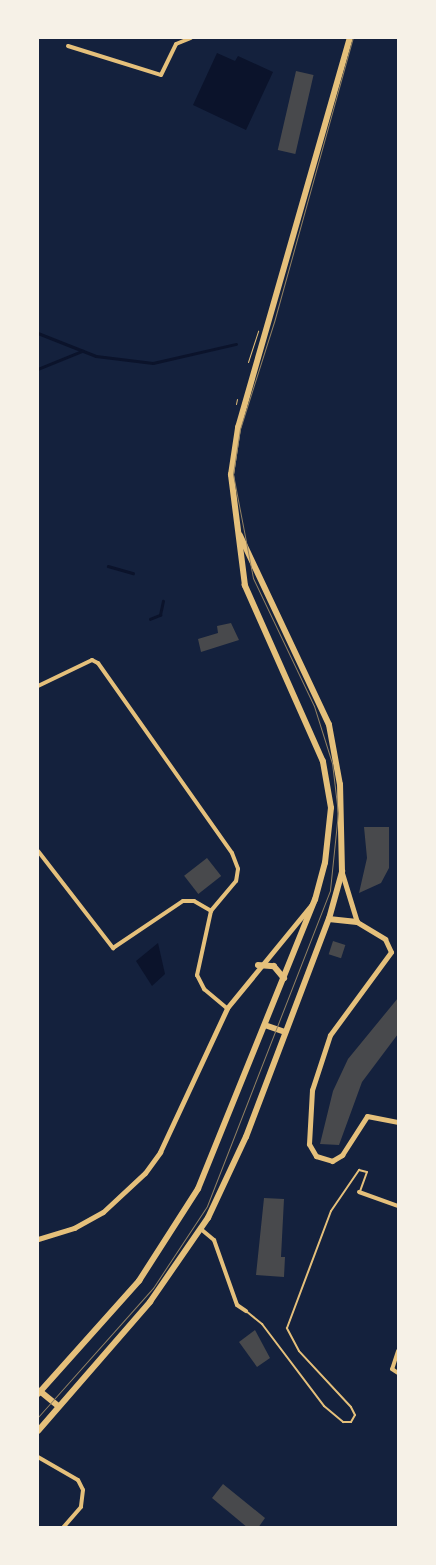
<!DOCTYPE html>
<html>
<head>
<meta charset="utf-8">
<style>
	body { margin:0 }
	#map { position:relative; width:436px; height:1565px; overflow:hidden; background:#14213d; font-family:Helvetica,sans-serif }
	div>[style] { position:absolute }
	.water>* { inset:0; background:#0b132b }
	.stream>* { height:2.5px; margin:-1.25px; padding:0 1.25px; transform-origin:1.25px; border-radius:1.25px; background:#0b132b }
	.building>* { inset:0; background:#48494c; transform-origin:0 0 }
	.path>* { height:1px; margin:-0.5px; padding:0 0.5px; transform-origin:0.5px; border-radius:0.5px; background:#e5c07b }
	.service>* { height:2px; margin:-1px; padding:0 1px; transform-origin:1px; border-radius:1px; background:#e5c07b }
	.minor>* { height:4px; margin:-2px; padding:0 2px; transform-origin:2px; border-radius:2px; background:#e5c07b }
	.tertiary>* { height:5px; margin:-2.5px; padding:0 2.5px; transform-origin:2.5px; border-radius:2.5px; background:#e5c07b }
	.secondary>* { height:5.5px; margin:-2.75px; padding:0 2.75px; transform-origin:2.75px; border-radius:2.75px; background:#e5c07b }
	.tram>* { height:1px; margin:-0.5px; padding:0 0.5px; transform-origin:0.5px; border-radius:0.5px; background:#918062 }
	span { translate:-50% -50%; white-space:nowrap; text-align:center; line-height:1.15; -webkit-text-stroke:5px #f6f1e7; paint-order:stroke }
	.frame { position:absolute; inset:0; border:39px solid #f6f1e7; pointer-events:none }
</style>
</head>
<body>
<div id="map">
	<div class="water">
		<i style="clip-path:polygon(217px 53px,235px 61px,238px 56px,273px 72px,246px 130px,193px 105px)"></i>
		<i style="clip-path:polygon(158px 943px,165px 974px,152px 986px,136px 961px)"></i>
	</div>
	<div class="stream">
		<i style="left:38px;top:333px;width:62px;rotate:21.6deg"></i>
		<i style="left:96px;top:356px;width:57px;rotate:7deg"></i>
		<i style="left:153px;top:363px;width:85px;rotate:-12.9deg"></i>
		<i style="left:38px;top:369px;width:48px;rotate:-22.2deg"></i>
		<i style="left:108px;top:566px;width:26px;rotate:16deg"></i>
		<i style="left:150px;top:619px;width:11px;rotate:-22deg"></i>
		<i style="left:160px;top:615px;width:14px;rotate:-78deg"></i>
	</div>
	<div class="building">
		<i style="left:296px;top:71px;width:18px;height:81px;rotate:13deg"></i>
		<i style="clip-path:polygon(231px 623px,239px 640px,201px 652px,198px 639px,218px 633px,217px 626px)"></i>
		<i style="clip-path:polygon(364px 827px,389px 827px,389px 868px,381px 883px,359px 893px,367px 858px)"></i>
		<i style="left:207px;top:858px;width:23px;height:29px;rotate:52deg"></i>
		<i style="left:333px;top:941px;width:13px;height:14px;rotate:18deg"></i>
		<i style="clip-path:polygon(398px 998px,398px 1034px,362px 1082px,339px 1145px,320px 1144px,333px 1091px,348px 1059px)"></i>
		<i style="clip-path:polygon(264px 1198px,284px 1199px,281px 1257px,285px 1257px,284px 1277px,256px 1275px)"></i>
		<i style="clip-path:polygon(255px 1330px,270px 1358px,257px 1367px,239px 1342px)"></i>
		<i style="clip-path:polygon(223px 1484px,265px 1518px,258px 1528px,248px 1528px,212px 1498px)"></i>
	</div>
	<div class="path">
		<i style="left:248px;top:362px;width:33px;rotate:-72deg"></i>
		<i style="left:236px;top:404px;width:5px;rotate:-79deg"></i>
	</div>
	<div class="service">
		<i style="left:246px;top:1311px;width:21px;rotate:39deg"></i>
		<i style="left:262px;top:1324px;width:103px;rotate:52.9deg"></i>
		<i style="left:324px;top:1406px;width:25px;rotate:40deg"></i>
		<i style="left:343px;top:1422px;width:8px"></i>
		<i style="left:351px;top:1422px;width:8px;rotate:-60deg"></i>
		<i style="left:355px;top:1415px;width:9px;rotate:-117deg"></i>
		<i style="left:351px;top:1407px;width:76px;rotate:-132.9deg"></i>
		<i style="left:299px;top:1351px;width:26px;rotate:-118deg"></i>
		<i style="left:287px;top:1328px;width:125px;rotate:-69.4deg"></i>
		<i style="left:331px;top:1211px;width:50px;rotate:-55.7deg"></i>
		<i style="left:359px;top:1170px;width:8px;rotate:14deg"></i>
		<i style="left:367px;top:1172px;width:20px;rotate:110deg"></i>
	</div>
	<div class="minor">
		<i style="left:68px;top:46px;width:97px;rotate:17.3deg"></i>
		<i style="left:161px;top:75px;width:34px;rotate:-64deg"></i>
		<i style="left:176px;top:44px;width:16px;rotate:-22deg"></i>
		<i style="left:38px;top:686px;width:60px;rotate:-25.7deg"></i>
		<i style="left:92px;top:660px;width:7px;rotate:27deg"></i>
		<i style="left:98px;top:663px;width:232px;rotate:54.8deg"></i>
		<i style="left:232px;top:853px;width:17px;rotate:69deg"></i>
		<i style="left:238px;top:869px;width:12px;rotate:99deg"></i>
		<i style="left:236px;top:881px;width:39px;rotate:130deg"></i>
		<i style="left:211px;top:911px;width:66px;rotate:102.3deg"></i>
		<i style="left:197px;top:975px;width:16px;rotate:63deg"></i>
		<i style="left:204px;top:989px;width:30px;rotate:40deg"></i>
		<i style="left:38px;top:851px;width:123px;rotate:52.3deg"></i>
		<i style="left:113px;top:948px;width:84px;rotate:-33.9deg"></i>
		<i style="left:183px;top:901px;width:11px"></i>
		<i style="left:194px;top:901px;width:20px;rotate:30deg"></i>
		<i style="left:359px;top:1192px;width:41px;rotate:19.7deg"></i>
		<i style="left:202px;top:1230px;width:16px;rotate:40deg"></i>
		<i style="left:214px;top:1240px;width:69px;rotate:70.5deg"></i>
		<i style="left:237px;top:1305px;width:11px;rotate:34deg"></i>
		<i style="left:398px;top:1351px;width:19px;rotate:108deg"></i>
		<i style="left:392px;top:1369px;width:7px;rotate:34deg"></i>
		<i style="left:38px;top:1457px;width:46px;rotate:29.9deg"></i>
		<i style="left:78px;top:1480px;width:11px;rotate:63deg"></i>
		<i style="left:83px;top:1490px;width:17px;rotate:97deg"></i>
		<i style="left:81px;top:1507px;width:28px;rotate:131deg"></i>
	</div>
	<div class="tertiary">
		<i style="left:342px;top:873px;width:51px;rotate:73deg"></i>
		<i style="left:357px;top:922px;width:33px;rotate:31deg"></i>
		<i style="left:385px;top:939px;width:14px;rotate:65deg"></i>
		<i style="left:391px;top:952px;width:103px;rotate:126.3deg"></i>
		<i style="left:330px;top:1035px;width:58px;rotate:108.1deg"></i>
		<i style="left:312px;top:1090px;width:54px;rotate:93.2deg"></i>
		<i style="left:309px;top:1144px;width:14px;rotate:60deg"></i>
		<i style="left:316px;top:1156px;width:17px;rotate:17deg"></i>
		<i style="left:332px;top:1161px;width:12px;rotate:-31deg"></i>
		<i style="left:342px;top:1155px;width:46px;rotate:-57.3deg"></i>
		<i style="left:367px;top:1116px;width:32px;rotate:11deg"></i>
		<i style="left:38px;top:1239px;width:38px;rotate:-17deg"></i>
		<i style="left:74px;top:1228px;width:33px;rotate:-29deg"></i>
		<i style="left:103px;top:1212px;width:57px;rotate:-42.9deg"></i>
		<i style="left:145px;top:1173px;width:26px;rotate:-54deg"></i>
		<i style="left:160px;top:1152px;width:159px;rotate:-65deg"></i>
		<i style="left:227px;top:1008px;width:136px;rotate:-50.7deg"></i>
	</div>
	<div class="secondary">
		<i style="left:329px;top:919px;width:28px;rotate:6deg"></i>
		<i style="left:258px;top:965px;width:16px;rotate:4deg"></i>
		<i style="left:274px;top:966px;width:16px;rotate:50deg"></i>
		<i style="left:265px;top:1025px;width:21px;rotate:19deg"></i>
		<i style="left:40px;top:1391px;width:22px;rotate:39deg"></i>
		<i style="left:38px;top:1394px;width:152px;rotate:-48.2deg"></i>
		<i style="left:139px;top:1281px;width:109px;rotate:-57.3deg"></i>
		<i style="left:198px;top:1189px;width:312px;rotate:-68deg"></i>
		<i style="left:315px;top:900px;width:38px;rotate:-75deg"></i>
		<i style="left:325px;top:863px;width:55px;rotate:-83.8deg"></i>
		<i style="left:331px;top:808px;width:47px;rotate:-99.9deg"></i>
		<i style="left:323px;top:762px;width:193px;rotate:-113.9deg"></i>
		<i style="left:245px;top:586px;width:112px;rotate:-97.2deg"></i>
		<i style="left:231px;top:475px;width:48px;rotate:-81.5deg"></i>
		<i style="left:238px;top:428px;width:406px;rotate:-74deg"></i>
		<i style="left:38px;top:1431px;width:171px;rotate:-49deg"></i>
		<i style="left:150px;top:1302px;width:102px;rotate:-55.4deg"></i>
		<i style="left:208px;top:1218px;width:89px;rotate:-64.9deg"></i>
		<i style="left:246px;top:1137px;width:233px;rotate:-69.2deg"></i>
		<i style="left:329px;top:919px;width:49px;rotate:-74.5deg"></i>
		<i style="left:342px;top:872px;width:87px;rotate:-91.3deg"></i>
		<i style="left:340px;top:785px;width:61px;rotate:-100.4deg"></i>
		<i style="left:329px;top:725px;width:209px;rotate:-115.2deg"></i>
	</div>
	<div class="tram">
		<i style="left:38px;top:1417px;width:173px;rotate:-48.3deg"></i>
		<i style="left:153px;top:1288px;width:98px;rotate:-56.6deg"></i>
		<i style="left:207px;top:1206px;width:339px;rotate:-68.7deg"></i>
		<i style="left:330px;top:890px;width:77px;rotate:-84.1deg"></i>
		<i style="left:338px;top:813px;width:50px;rotate:-96.8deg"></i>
		<i style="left:332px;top:763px;width:60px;rotate:-107.5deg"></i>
		<i style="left:314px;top:706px;width:142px;rotate:-115.5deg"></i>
		<i style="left:253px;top:578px;width:106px;rotate:-100.9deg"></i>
		<i style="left:233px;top:474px;width:46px;rotate:-81.2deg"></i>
		<i style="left:240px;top:429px;width:112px;rotate:-72.4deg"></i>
		<i style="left:274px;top:322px;width:295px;rotate:-74.5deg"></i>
	</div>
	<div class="frame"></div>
</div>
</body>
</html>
